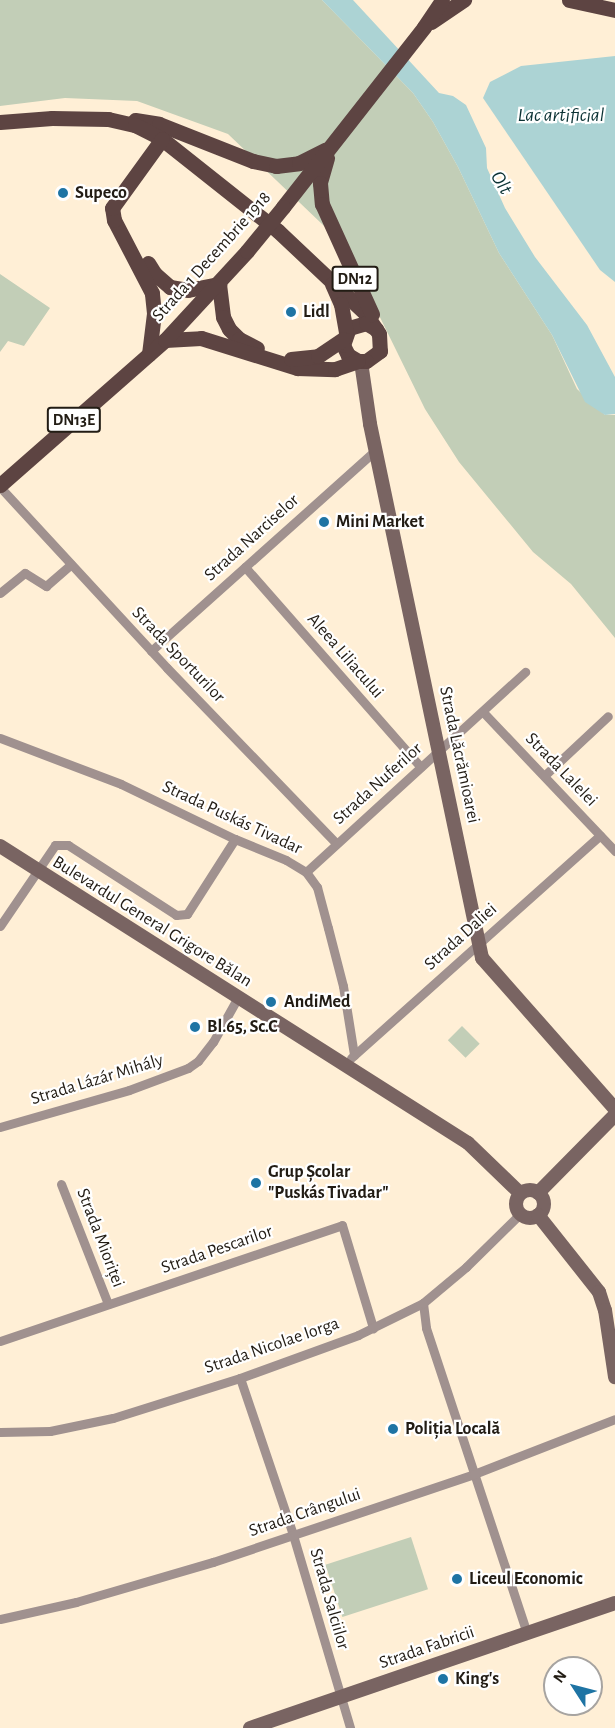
<!DOCTYPE html>
<html>
<head>
<meta charset="utf-8">
<style>
	body { margin:0 }
	#map { position:relative; width:615px; height:1728px; overflow:hidden; background:#ffefd6; font-family:"Alegreya Sans",sans-serif }
	div>[style] { position:absolute }
	.green>* { inset:0; background:#c2ceb7; transform-origin:0 0 }
	.water>* { inset:0; background:#acd3d4 }
	.street>* { height:9px; margin:-4.5px; padding:0 4.5px; transform-origin:4.5px; border-radius:4.5px; background:#a0918f }
	.secondary>* { height:14px; margin:-7px; padding:0 7px; transform-origin:7px; border-radius:7px; background:#796462 }
	.secondary>.ring { margin:-7px; padding:0; box-sizing:content-box; background:none; border:14px solid #796462; border-radius:50% }
	.primary>* { height:15px; margin:-7.5px; padding:0 7.5px; transform-origin:7.5px; border-radius:7.5px; background:#5d4442 }
	.primary-bridge>* { height:15px; margin:-7.5px; padding:0 7.5px; transform-origin:7.5px; border-radius:7.5px; background:#5d4442 }
	.dots>* { width:16px; height:16px; translate:-50% -50%; box-sizing:border-box; border:3px solid #fff; border-radius:50% }
	span { translate:-50% -50%; white-space:nowrap; text-align:center; line-height:1.15; -webkit-text-stroke:4.5px #fff; paint-order:stroke }
	.shield-label span { padding:2px 4px; background:#fff; border:2px solid; border-radius:4px; -webkit-text-stroke-width:0 }
	.shield-label { font-size:16px; color:#221c14; font-weight:700 }
	.poi-label { font-size:18px; color:#221c14; font-weight:700 }
	.left { translate:0 -50%; text-align:left }
	.street-label { font-size:18px; color:#221c14 }
	.water-label { font-size:20px; color:#0b3234; font-style:italic }
	.north { position:absolute; left:543px; top:1656px; width:60px; height:60px; box-sizing:border-box; background:#fff; border:2px solid #a7a4a1; border-radius:50%; rotate:306deg; font-size:16px; font-weight:700; line-height:24px; text-align:center; color:#221c14 }
	.north::after { content:''; display:block; margin:auto; width:21px; height:27px; background:#1e74a4; clip-path:polygon(50% 0,100% 100%,50% 72%,0 100%) }
</style>
</head>
<body>
<div id="map">
	<div class="green">
		<i style="clip-path:polygon(0 0,322px 0,413px 93px,433px 122px,458px 167px,499px 253px,552px 335px,577px 389px,605px 415px,615px 415px,615px 638px,571px 584px,533px 552px,459px 462px,425px 409px,345px 246px,228px 134px,137px 101px,65px 98px,0 106px)"></i>
		<i style="clip-path:polygon(0 274px,50px 308px,24px 346px,8px 341px,0 352px)"></i>
		<i style="left:462px;top:1026px;width:25px;height:20px;rotate:45deg"></i>
		<i style="left:411px;top:1537px;width:55px;height:90px;rotate:72deg"></i>
	</div>
	<div class="water">
		<i style="clip-path:polygon(322px 0,353px 0,439px 93px,453px 96px,466px 105px,486px 148px,487px 168px,505px 208px,535px 257px,587px 325px,615px 377px,615px 414px,605px 415px,585px 402px,552px 335px,499px 253px,458px 167px,433px 122px,413px 93px)"></i>
		<i style="clip-path:polygon(615px 56px,615px 282px,600px 270px,483px 98px,490px 82px,521px 66px)"></i>
	</div>
	<div class="street">
		<i style="left:0;top:487px;width:246px;rotate:47.3deg"></i>
		<i style="left:167px;top:668px;width:243px;rotate:46deg"></i>
		<i style="left:245px;top:567px;width:266px;rotate:48.7deg"></i>
		<i style="left:0;top:593px;width:32px;rotate:-39deg"></i>
		<i style="left:25px;top:573px;width:25px;rotate:32deg"></i>
		<i style="left:46px;top:586px;width:33px;rotate:-41deg"></i>
		<i style="left:151px;top:651px;width:302px;rotate:-41.8deg"></i>
		<i style="left:483px;top:712px;width:192px;rotate:46.5deg"></i>
		<i style="left:0;top:738px;width:129px;rotate:20.8deg"></i>
		<i style="left:121px;top:784px;width:127px;rotate:25.8deg"></i>
		<i style="left:235px;top:839px;width:55px;rotate:22.4deg"></i>
		<i style="left:286px;top:860px;width:23px;rotate:31deg"></i>
		<i style="left:306px;top:872px;width:19px;rotate:54deg"></i>
		<i style="left:317px;top:887px;width:42px;rotate:75deg"></i>
		<i style="left:328px;top:928px;width:60px;rotate:75.5deg"></i>
		<i style="left:343px;top:986px;width:70px;rotate:80.9deg"></i>
		<i style="left:545px;top:775px;width:86px;rotate:-43.1deg"></i>
		<i style="left:306px;top:872px;width:297px;rotate:-42.4deg"></i>
		<i style="left:0;top:926px;width:98px;rotate:-55.8deg"></i>
		<i style="left:55px;top:845px;width:13px"></i>
		<i style="left:68px;top:845px;width:129px;rotate:32.9deg"></i>
		<i style="left:176px;top:915px;width:11px;rotate:-5deg"></i>
		<i style="left:187px;top:914px;width:89px;rotate:-57.4deg"></i>
		<i style="left:351px;top:1058px;width:334px;rotate:-41.8deg"></i>
		<i style="left:0;top:1127px;width:134px;rotate:-16deg"></i>
		<i style="left:129px;top:1090px;width:63px;rotate:-20.4deg"></i>
		<i style="left:188px;top:1068px;width:12px;rotate:-35deg"></i>
		<i style="left:198px;top:1061px;width:24px;rotate:-52deg"></i>
		<i style="left:213px;top:1042px;width:51px;rotate:-60.9deg"></i>
		<i style="left:61px;top:1184px;width:129px;rotate:68.6deg"></i>
		<i style="left:423px;top:1303px;width:25px;rotate:83deg"></i>
		<i style="left:426px;top:1328px;width:321px;rotate:71.7deg"></i>
		<i style="left:0;top:1341px;width:361px;rotate:-18.7deg"></i>
		<i style="left:342px;top:1225px;width:108px;rotate:73.2deg"></i>
		<i style="left:240px;top:1378px;width:166px;rotate:71.3deg"></i>
		<i style="left:293px;top:1535px;width:201px;rotate:73.5deg"></i>
		<i style="left:0;top:1432px;width:50px;rotate:-1.1deg"></i>
		<i style="left:50px;top:1431px;width:64px;rotate:-11.7deg"></i>
		<i style="left:113px;top:1418px;width:133px;rotate:-17.5deg"></i>
		<i style="left:240px;top:1378px;width:126px;rotate:-20deg"></i>
		<i style="left:358px;top:1335px;width:72px;rotate:-26.2deg"></i>
		<i style="left:423px;top:1303px;width:56px;rotate:-39.9deg"></i>
		<i style="left:466px;top:1267px;width:76px;rotate:-44.5deg"></i>
		<i style="left:0;top:1619px;width:78px;rotate:-12.6deg"></i>
		<i style="left:76px;top:1602px;width:143px;rotate:-16.3deg"></i>
		<i style="left:213px;top:1562px;width:275px;rotate:-18.6deg"></i>
		<i style="left:474px;top:1474px;width:151px;rotate:-21.3deg"></i>
	</div>
	<div class="secondary">
		<i style="left:361px;top:362px;width:63px;rotate:81.7deg"></i>
		<i style="left:370px;top:424px;width:546px;rotate:78.15deg"></i>
		<i style="left:482px;top:958px;width:201px;rotate:48.6deg"></i>
		<i style="left:0;top:846px;width:554px;rotate:32.4deg"></i>
		<i style="left:468px;top:1143px;width:72px;rotate:43.9deg"></i>
		<i class="ring" style="left:516px;top:1190px;width:14px;height:14px"></i>
		<i style="left:538px;top:1193px;width:110px;rotate:-45.4deg"></i>
		<i style="left:538px;top:1215px;width:98px;rotate:51.6deg"></i>
		<i style="left:599px;top:1292px;width:19px;rotate:72deg"></i>
		<i style="left:605px;top:1310px;width:68px;rotate:81.5deg"></i>
		<i style="left:250px;top:1728px;width:386px;rotate:-18.9deg"></i>
	</div>
	<div class="primary">
		<i style="left:569px;top:0;width:47px;rotate:12.3deg"></i>
		<i style="left:431px;top:22px;width:40px;rotate:-34deg"></i>
		<i style="left:135px;top:120px;width:24px;rotate:9deg"></i>
		<i style="left:159px;top:124px;width:101px;rotate:21.5deg"></i>
		<i style="left:253px;top:161px;width:24px;rotate:12deg"></i>
		<i style="left:276px;top:166px;width:23px;rotate:-7deg"></i>
		<i style="left:299px;top:163px;width:29px;rotate:-27deg"></i>
		<i style="left:0;top:122px;width:52px;rotate:-4.4deg"></i>
		<i style="left:52px;top:118px;width:56px;rotate:1deg"></i>
		<i style="left:108px;top:119px;width:28px;rotate:13deg"></i>
		<i style="left:135px;top:125px;width:30px;rotate:27deg"></i>
		<i style="left:162px;top:139px;width:148px;rotate:38.4deg"></i>
		<i style="left:278px;top:231px;width:120px;rotate:43.3deg"></i>
		<i style="left:365px;top:313px;width:25px;rotate:56deg"></i>
		<i style="left:379px;top:334px;width:17px;rotate:87deg"></i>
		<i style="left:380px;top:351px;width:17px;rotate:144deg"></i>
		<i style="left:366px;top:361px;width:8px;rotate:180deg"></i>
		<i style="left:358px;top:361px;width:12px;rotate:-149deg"></i>
		<i style="left:348px;top:355px;width:11px;rotate:-117deg"></i>
		<i style="left:343px;top:345px;width:18px;rotate:-71deg"></i>
		<i style="left:349px;top:328px;width:18px;rotate:-16deg"></i>
		<i style="left:366px;top:323px;width:12px;rotate:31deg"></i>
		<i style="left:327px;top:158px;width:26px;rotate:106deg"></i>
		<i style="left:320px;top:183px;width:21px;rotate:85deg"></i>
		<i style="left:322px;top:204px;width:121px;rotate:65.6deg"></i>
		<i style="left:283px;top:207px;width:229px;rotate:-51.9deg"></i>
		<i style="left:424px;top:27px;width:32px;rotate:-56deg"></i>
		<i style="left:148px;top:263px;width:13px;rotate:58deg"></i>
		<i style="left:155px;top:274px;width:20px;rotate:41deg"></i>
		<i style="left:170px;top:287px;width:18px;rotate:9deg"></i>
		<i style="left:188px;top:290px;width:32px;rotate:-11deg"></i>
		<i style="left:219px;top:284px;width:33px;rotate:83deg"></i>
		<i style="left:223px;top:317px;width:13px;rotate:63deg"></i>
		<i style="left:229px;top:329px;width:14px;rotate:45deg"></i>
		<i style="left:239px;top:339px;width:20px;rotate:27deg"></i>
		<i style="left:332px;top:284px;width:22px;rotate:66deg"></i>
		<i style="left:341px;top:304px;width:29px;rotate:80deg"></i>
		<i style="left:165px;top:340px;width:36px;rotate:-3deg"></i>
		<i style="left:201px;top:338px;width:101px;rotate:17.4deg"></i>
		<i style="left:297px;top:368px;width:38px;rotate:2deg"></i>
		<i style="left:335px;top:369px;width:24px;rotate:-19deg"></i>
		<i style="left:149px;top:354px;width:41px;rotate:-83deg"></i>
		<i style="left:154px;top:313px;width:20px;rotate:-96deg"></i>
		<i style="left:152px;top:293px;width:82px;rotate:-117.5deg"></i>
		<i style="left:114px;top:220px;width:12px;rotate:-99deg"></i>
		<i style="left:112px;top:208px;width:85px;rotate:-54.1deg"></i>
		<i style="left:291px;top:359px;width:27px;rotate:-6deg"></i>
		<i style="left:318px;top:356px;width:30px;rotate:-34deg"></i>
		<i style="left:0;top:485px;width:220px;rotate:-41.3deg"></i>
		<i style="left:165px;top:340px;width:121px;rotate:-47.3deg"></i>
	</div>
	<div class="primary-bridge">
		<i style="left:247px;top:251px;width:57px;rotate:-50.7deg"></i>
	</div>
	<div class="dots">
		<i style="left:63px;top:193px;background:#1e74a4"></i>
		<i style="left:291px;top:312px;background:#1e74a4"></i>
		<i style="left:324px;top:522px;background:#1e74a4"></i>
		<i style="left:271px;top:1002px;background:#1e74a4"></i>
		<i style="left:195px;top:1027px;background:#1e74a4"></i>
		<i style="left:256px;top:1183px;background:#1e74a4"></i>
		<i style="left:393px;top:1429px;background:#1e74a4"></i>
		<i style="left:457px;top:1579px;background:#1e74a4"></i>
		<i style="left:443px;top:1679px;background:#1e74a4"></i>
	</div>
	<div class="shield-label">
		<span style="left:355px;top:279px">DN12</span>
		<span style="left:74px;top:420px">DN13E</span>
	</div>
	<div class="poi-label">
		<span class="left" style="left:75px;top:193px">Supeco</span>
		<span class="left" style="left:303px;top:312px">Lidl</span>
		<span class="left" style="left:336px;top:522px">Mini Market</span>
		<span class="left" style="left:284px;top:1002px">AndiMed</span>
		<span class="left" style="left:207px;top:1027px">Bl.65, Sc.C</span>
		<span class="left" style="left:268px;top:1183px">Grup Școlar<br>"Puskás Tivadar"</span>
		<span class="left" style="left:405px;top:1429px">Poliția Locală</span>
		<span class="left" style="left:469px;top:1579px">Liceul Economic</span>
		<span class="left" style="left:455px;top:1679px">King's</span>
	</div>
	<div class="street-label">
		<span style="left:212px;top:257px;rotate:-48deg">Strada 1 Decembrie 1918</span>
		<span style="left:252px;top:538px;rotate:-42deg">Strada Narciselor</span>
		<span style="left:178px;top:655px;rotate:46deg">Strada Sporturilor</span>
		<span style="left:345px;top:656px;rotate:49deg">Aleea Liliacului</span>
		<span style="left:459px;top:755px;rotate:78deg">Strada Lăcrămioarei</span>
		<span style="left:561px;top:770px;rotate:46deg">Strada Lalelei</span>
		<span style="left:378px;top:784px;rotate:-42deg">Strada Nuferilor</span>
		<span style="left:232px;top:818px;rotate:25deg">Strada Puskás Tivadar</span>
		<span style="left:152px;top:922px;rotate:32deg">Bulevardul General Grigore Bălan</span>
		<span style="left:461px;top:937px;rotate:-42deg">Strada Daliei</span>
		<span style="left:97px;top:1080px;rotate:-17deg">Strada Lázár Mihály</span>
		<span style="left:100px;top:1238px;rotate:69deg">Strada Mioriței</span>
		<span style="left:217px;top:1250px;rotate:-19deg">Strada Pescarilor</span>
		<span style="left:272px;top:1346px;rotate:-19deg">Strada Nicolae Iorga</span>
		<span style="left:305px;top:1513px;rotate:-19deg">Strada Crângului</span>
		<span style="left:329px;top:1599px;rotate:74deg">Strada Salciilor</span>
		<span style="left:427px;top:1648px;rotate:-19deg">Strada Fabricii</span>
	</div>
	<div class="water-label">
		<span style="left:561px;top:115px">Lac artificial</span>
		<span style="left:501px;top:183px;rotate:59deg">Olt</span>
	</div>
	<div class="north">N</div>
</div>
</body>
</html>
